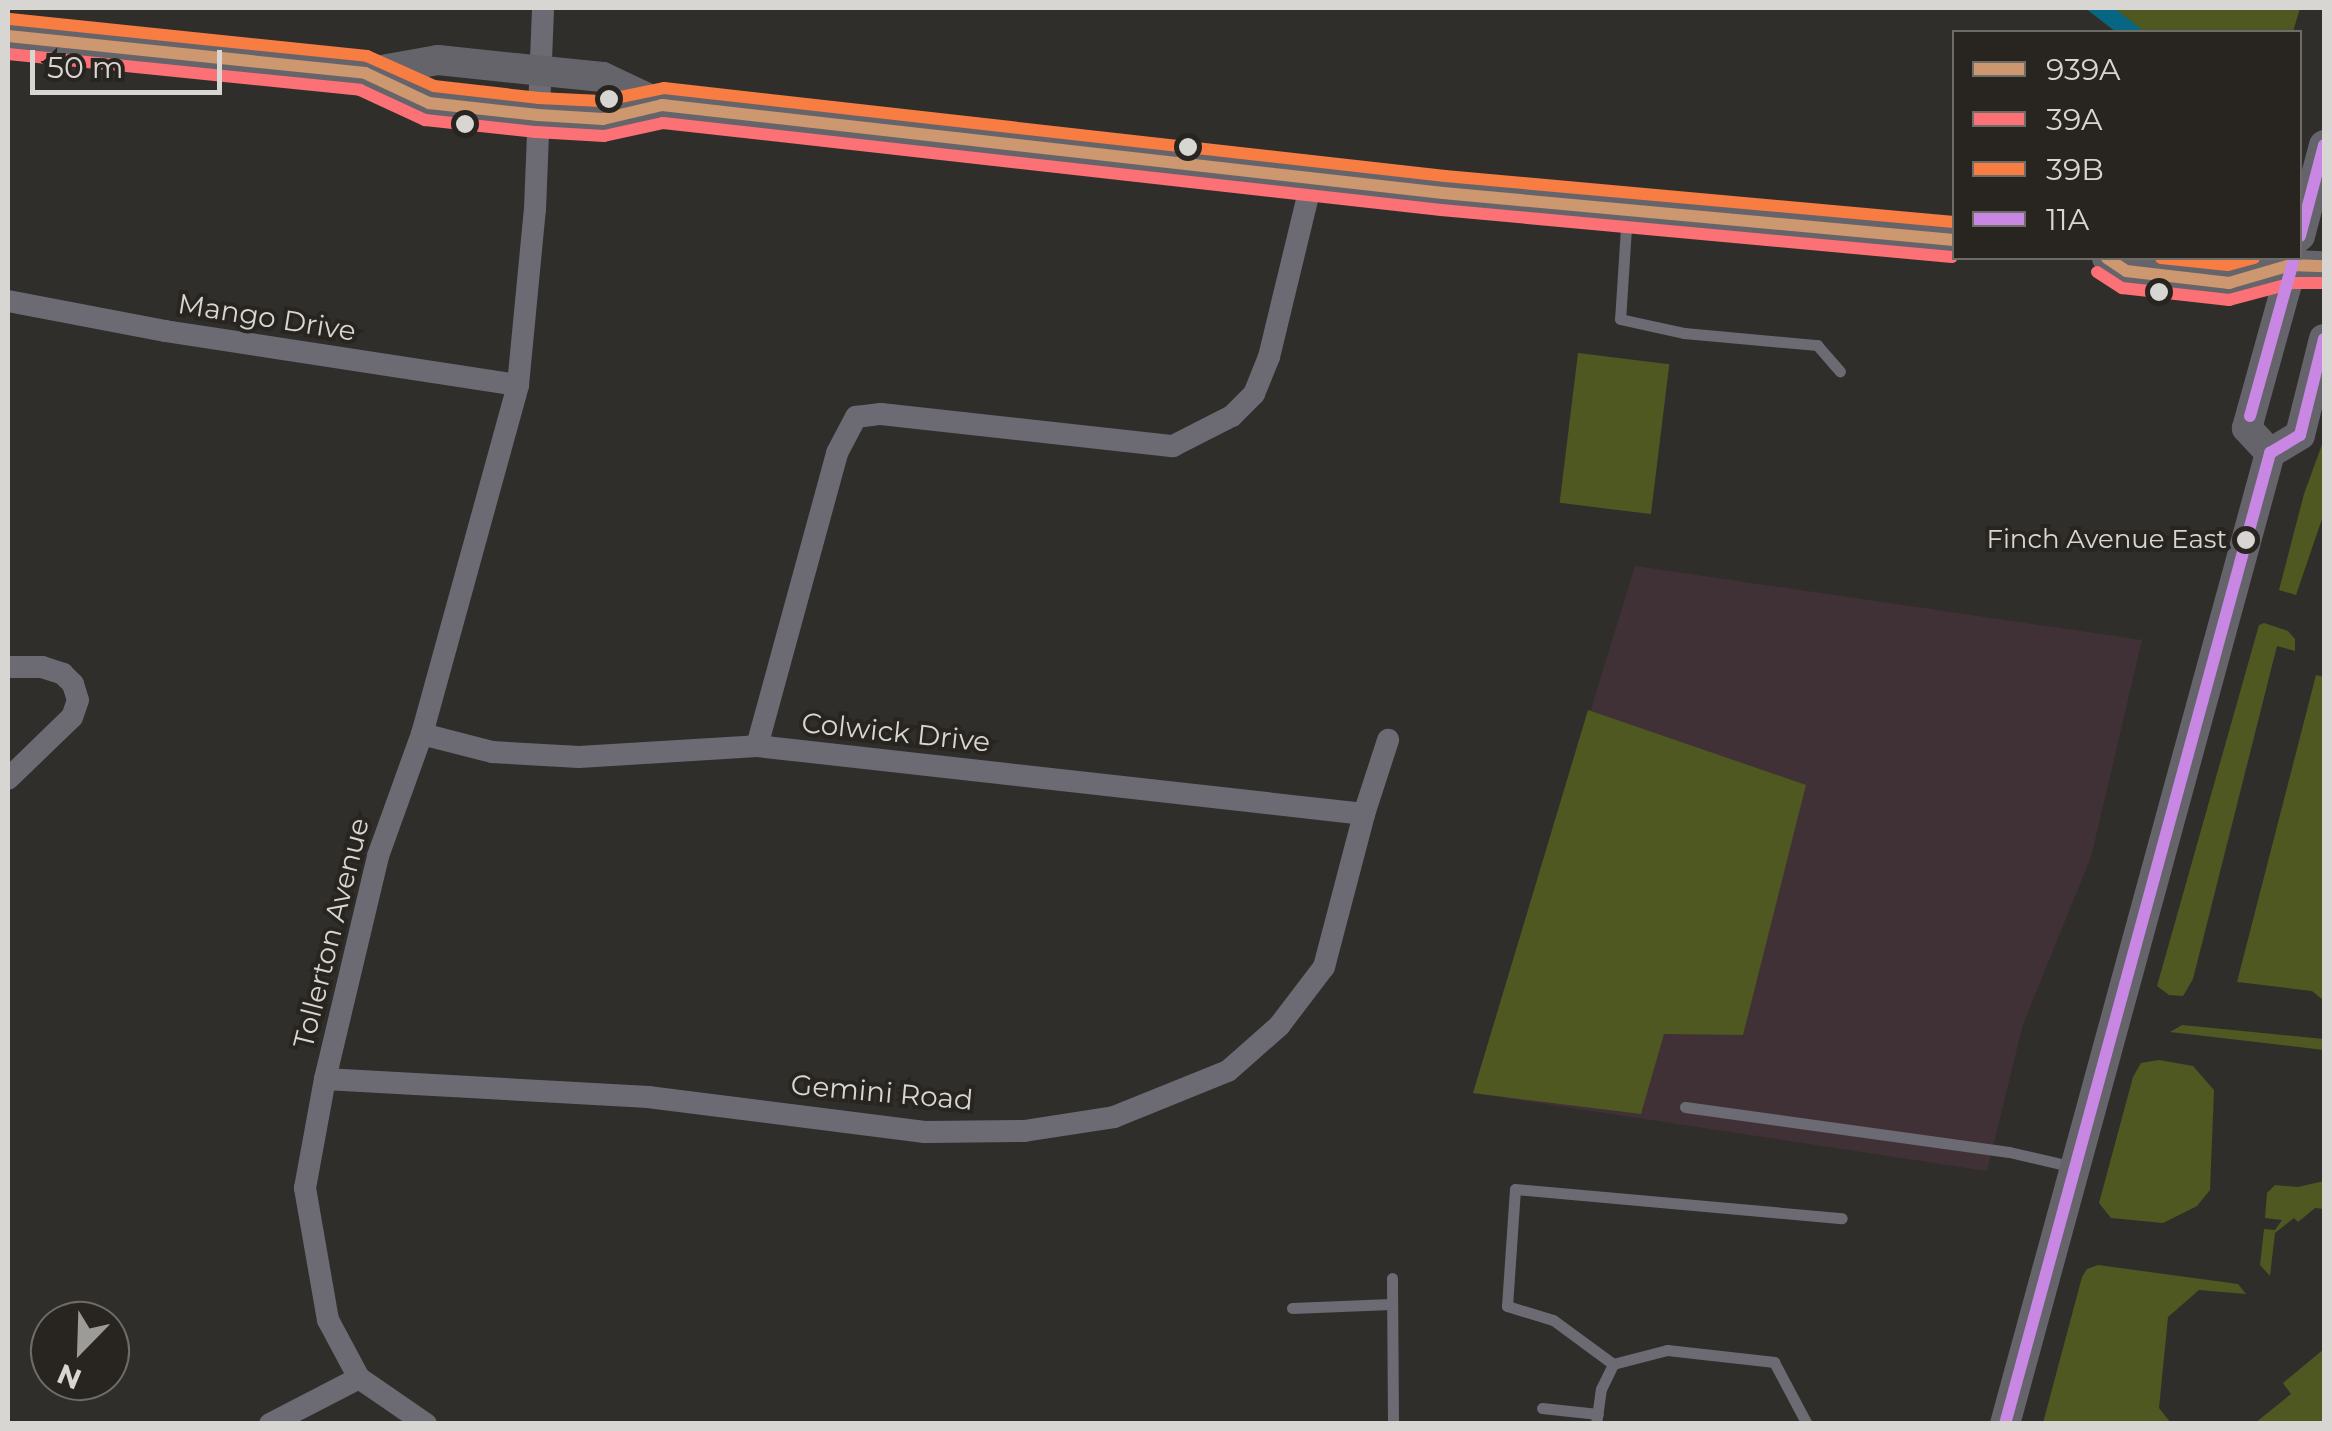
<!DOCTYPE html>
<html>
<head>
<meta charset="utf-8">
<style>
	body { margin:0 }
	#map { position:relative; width:2332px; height:1431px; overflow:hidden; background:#302e2b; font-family:Montserrat,sans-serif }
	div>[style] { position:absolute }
	.education>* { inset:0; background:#403137 }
	.green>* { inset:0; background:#4f5821; transform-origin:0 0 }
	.water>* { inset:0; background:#076783 }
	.lane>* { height:11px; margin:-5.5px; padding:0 5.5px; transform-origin:5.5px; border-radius:5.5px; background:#6c6b73 }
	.street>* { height:22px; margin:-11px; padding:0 11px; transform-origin:11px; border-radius:11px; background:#6c6b73 }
	.secondary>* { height:30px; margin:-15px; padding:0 15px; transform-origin:15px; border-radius:15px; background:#65646b }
	.bus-1>* { height:12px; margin:-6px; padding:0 6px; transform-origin:6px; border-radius:6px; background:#cd976f }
	.bus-2>* { height:12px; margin:-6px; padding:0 6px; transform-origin:6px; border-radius:6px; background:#fc7176 }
	.bus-3>* { height:12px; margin:-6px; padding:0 6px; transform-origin:6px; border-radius:6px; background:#f77d43 }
	.bus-4>* { height:12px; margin:-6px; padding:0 6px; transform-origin:6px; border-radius:6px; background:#c787e3 }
	.dots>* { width:28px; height:28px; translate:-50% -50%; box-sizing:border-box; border:5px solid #282520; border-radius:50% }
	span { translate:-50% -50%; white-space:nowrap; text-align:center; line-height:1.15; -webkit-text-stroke:8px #282520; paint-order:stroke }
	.bus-label { font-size:26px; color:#d8d6d2 }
	.right { translate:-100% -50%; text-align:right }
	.street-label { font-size:28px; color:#d8d6d2 }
	.frame { position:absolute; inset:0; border:10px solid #d8d6d2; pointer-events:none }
	.legend { position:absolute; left:1952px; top:30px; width:350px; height:230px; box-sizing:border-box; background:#282520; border:2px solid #6e6c67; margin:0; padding:12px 18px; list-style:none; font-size:30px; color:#d8d6d2 }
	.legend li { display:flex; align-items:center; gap:20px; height:50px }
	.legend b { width:50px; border:2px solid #6e6c67 }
	.north { position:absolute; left:30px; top:1301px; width:100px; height:100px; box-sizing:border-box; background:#282520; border:2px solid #6e6c67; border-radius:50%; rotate:203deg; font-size:28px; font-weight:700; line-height:40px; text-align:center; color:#d8d6d2 }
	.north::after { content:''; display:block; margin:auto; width:35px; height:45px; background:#9d9b98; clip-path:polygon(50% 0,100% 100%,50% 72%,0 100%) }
	.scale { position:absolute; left:30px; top:50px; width:192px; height:45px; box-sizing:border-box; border:5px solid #d8d6d2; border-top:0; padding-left:12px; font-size:30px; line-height:35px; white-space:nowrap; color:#d8d6d2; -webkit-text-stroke:8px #282520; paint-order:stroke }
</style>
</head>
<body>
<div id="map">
	<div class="education">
		<i style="clip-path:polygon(1635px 566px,2142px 640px,2091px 857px,2023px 1024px,1987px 1171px,1473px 1093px)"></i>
	</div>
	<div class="green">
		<i style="clip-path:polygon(2105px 8px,2300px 8px,2293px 32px,2130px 32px)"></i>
		<i style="left:1578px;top:353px;width:92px;height:151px;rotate:7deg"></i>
		<i style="clip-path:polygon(2324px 439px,2324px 513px,2296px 595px,2279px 590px,2304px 494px)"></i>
		<i style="clip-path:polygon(2264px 623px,2288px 631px,2295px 639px,2295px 651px,2277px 646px,2193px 979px,2183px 996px,2169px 995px,2157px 986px,2259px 625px)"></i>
		<i style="clip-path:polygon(2316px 675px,2324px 677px,2324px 1001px,2312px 991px,2237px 982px)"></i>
		<i style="clip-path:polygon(1588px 710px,1806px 785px,1743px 1035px,1664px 1034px,1641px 1114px,1473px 1093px)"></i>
		<i style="clip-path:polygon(2182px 1025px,2324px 1039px,2324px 1050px,2170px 1032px)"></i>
		<i style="clip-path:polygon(2159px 1060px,2193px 1066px,2214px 1090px,2210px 1190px,2197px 1206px,2163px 1223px,2111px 1218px,2099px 1203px,2133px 1077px,2141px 1063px)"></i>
		<i style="clip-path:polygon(2324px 1181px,2324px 1209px,2315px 1208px,2298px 1222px,2294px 1218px,2275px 1233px,2270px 1276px,2260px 1265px,2264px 1229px,2275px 1230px,2282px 1220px,2265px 1218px,2267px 1193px,2275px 1185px,2298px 1187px)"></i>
		<i style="clip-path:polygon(2098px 1265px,2238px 1284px,2246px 1294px,2199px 1290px,2168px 1317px,2159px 1408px,2171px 1423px,2043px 1423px,2082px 1277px,2087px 1269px)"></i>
		<i style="clip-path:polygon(2324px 1349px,2324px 1423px,2255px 1423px,2291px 1394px,2283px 1383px)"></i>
	</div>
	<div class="water">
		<i style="clip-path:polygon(2085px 8px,2114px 8px,2145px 32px,2116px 32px)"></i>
	</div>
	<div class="lane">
		<i style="left:1627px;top:212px;width:107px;rotate:93.7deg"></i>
		<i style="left:1620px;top:319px;width:66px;rotate:12.3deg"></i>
		<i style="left:1684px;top:333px;width:134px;rotate:5.2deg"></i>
		<i style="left:1817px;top:345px;width:35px;rotate:49deg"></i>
		<i style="left:1685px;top:1107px;width:327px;rotate:7.9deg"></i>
		<i style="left:2009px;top:1152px;width:67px;rotate:13deg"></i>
		<i style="left:1392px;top:1278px;width:146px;rotate:89.6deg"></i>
		<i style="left:1292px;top:1308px;width:99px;rotate:-2.3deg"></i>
		<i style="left:1613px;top:1364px;width:74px;rotate:-143.7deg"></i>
		<i style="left:1553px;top:1320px;width:48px;rotate:-163.1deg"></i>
		<i style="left:1507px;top:1306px;width:117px;rotate:-86.1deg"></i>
		<i style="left:1515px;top:1189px;width:328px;rotate:5.1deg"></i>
		<i style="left:1542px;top:1408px;width:56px;rotate:6.1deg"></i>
		<i style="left:1596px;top:1424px;width:35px;rotate:-82deg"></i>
		<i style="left:1601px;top:1389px;width:28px;rotate:-64deg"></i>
		<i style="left:1613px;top:1364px;width:56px;rotate:-14.5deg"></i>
		<i style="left:1667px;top:1350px;width:108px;rotate:6.4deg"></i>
		<i style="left:1774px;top:1362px;width:70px;rotate:62deg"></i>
	</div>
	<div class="street">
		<i style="left:8px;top:301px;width:160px;rotate:10.8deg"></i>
		<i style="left:165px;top:331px;width:357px;rotate:8.7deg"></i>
		<i style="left:8px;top:667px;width:34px"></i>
		<i style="left:42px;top:667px;width:22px;rotate:18deg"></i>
		<i style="left:63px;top:674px;width:14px;rotate:45deg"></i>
		<i style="left:73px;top:684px;width:17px;rotate:73deg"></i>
		<i style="left:78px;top:700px;width:18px;rotate:109deg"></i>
		<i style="left:72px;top:717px;width:89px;rotate:135.9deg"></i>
		<i style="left:422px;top:734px;width:72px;rotate:14.4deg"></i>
		<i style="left:492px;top:752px;width:87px;rotate:3.3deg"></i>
		<i style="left:579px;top:757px;width:178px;rotate:-3.5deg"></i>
		<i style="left:757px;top:746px;width:611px;rotate:6.39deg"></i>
		<i style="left:757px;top:746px;width:304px;rotate:-74.7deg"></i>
		<i style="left:837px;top:453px;width:41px;rotate:-62.2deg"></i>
		<i style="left:856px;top:417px;width:25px;rotate:-7deg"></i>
		<i style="left:881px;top:414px;width:294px;rotate:6.3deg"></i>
		<i style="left:1173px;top:446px;width:66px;rotate:-27deg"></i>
		<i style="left:1232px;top:416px;width:31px;rotate:-45deg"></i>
		<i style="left:1254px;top:394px;width:40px;rotate:-68deg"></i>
		<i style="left:1269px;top:357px;width:183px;rotate:-76.4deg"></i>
		<i style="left:325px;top:1079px;width:324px;rotate:3.2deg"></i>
		<i style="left:648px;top:1097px;width:279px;rotate:7.2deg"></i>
		<i style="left:925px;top:1132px;width:99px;rotate:-0.6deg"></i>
		<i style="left:1024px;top:1131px;width:91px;rotate:-8.8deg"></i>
		<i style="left:1114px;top:1117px;width:123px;rotate:-22deg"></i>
		<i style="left:1228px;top:1071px;width:68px;rotate:-41.4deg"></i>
		<i style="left:1279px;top:1026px;width:74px;rotate:-52.7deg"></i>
		<i style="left:1324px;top:967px;width:158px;rotate:-75.3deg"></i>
		<i style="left:1364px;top:814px;width:78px;rotate:-72deg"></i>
		<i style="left:270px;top:1424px;width:100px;rotate:-27.3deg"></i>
		<i style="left:426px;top:1424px;width:81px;rotate:-145.5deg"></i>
		<i style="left:359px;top:1378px;width:66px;rotate:-118.1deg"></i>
		<i style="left:328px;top:1320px;width:134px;rotate:-99.9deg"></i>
		<i style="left:305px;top:1188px;width:111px;rotate:-79.6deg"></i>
		<i style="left:325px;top:1079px;width:229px;rotate:-76.6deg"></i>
		<i style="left:378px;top:856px;width:130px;rotate:-70.2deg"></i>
		<i style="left:422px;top:734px;width:362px;rotate:-74.6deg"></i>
		<i style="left:518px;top:385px;width:177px;rotate:-84.5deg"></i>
		<i style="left:535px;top:209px;width:201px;rotate:-87.7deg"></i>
	</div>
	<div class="secondary">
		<i style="left:8px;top:36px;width:359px;rotate:5.9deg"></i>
		<i style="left:365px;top:73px;width:74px;rotate:-10.1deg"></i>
		<i style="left:438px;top:60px;width:76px;rotate:6deg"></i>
		<i style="left:514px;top:68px;width:89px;rotate:5.8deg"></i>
		<i style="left:603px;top:77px;width:65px;rotate:25.4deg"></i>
		<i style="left:662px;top:105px;width:786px;rotate:6.43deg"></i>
		<i style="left:1443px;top:193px;width:513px;rotate:5.26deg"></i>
		<i style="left:365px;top:73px;width:71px;rotate:25.1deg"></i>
		<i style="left:429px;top:103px;width:110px;rotate:6.3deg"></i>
		<i style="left:538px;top:115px;width:65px;rotate:3.5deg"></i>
		<i style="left:603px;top:119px;width:61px;rotate:-13.3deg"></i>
		<i style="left:2300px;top:236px;width:94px;rotate:-75.2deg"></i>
		<i style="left:2107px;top:258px;width:23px;rotate:34deg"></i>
		<i style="left:2126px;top:271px;width:104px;rotate:6.6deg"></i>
		<i style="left:2229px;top:283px;width:65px;rotate:-16.2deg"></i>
		<i style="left:2291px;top:265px;width:33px;rotate:2deg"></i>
		<i style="left:2270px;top:453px;width:34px;rotate:-133deg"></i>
		<i style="left:2247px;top:428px;width:176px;rotate:-74.5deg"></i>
		<i style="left:2005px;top:1424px;width:1007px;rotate:-74.73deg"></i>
		<i style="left:2270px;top:453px;width:35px;rotate:-31deg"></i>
		<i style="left:2300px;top:435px;width:99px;rotate:-76deg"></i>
	</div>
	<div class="bus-1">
		<i style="left:8px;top:36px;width:359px;rotate:5.9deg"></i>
		<i style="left:365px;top:73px;width:71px;rotate:25.1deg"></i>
		<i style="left:429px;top:103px;width:110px;rotate:6.3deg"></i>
		<i style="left:538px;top:115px;width:65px;rotate:3.5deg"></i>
		<i style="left:603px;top:119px;width:61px;rotate:-13.3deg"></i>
		<i style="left:662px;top:105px;width:786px;rotate:6.43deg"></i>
		<i style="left:1443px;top:193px;width:513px;rotate:5.26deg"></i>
		<i style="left:2107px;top:258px;width:23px;rotate:34deg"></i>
		<i style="left:2126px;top:271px;width:104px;rotate:6.6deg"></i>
		<i style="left:2229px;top:283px;width:65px;rotate:-16.2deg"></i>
		<i style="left:2291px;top:265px;width:33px;rotate:2deg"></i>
	</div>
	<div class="bus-2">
		<i style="left:8px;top:54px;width:354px;rotate:5.8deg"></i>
		<i style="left:360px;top:90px;width:72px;rotate:24.8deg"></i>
		<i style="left:425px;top:120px;width:112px;rotate:6.2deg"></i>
		<i style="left:536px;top:132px;width:68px;rotate:3.4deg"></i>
		<i style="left:604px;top:136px;width:60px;rotate:-12.4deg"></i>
		<i style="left:663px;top:123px;width:783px;rotate:6.38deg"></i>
		<i style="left:1441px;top:210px;width:513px;rotate:5.26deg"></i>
		<i style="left:2097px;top:272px;width:30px;rotate:33deg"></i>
		<i style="left:2122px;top:288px;width:108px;rotate:6.4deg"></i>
		<i style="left:2229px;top:300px;width:66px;rotate:-14.9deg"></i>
		<i style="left:2293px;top:283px;width:30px"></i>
	</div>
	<div class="bus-3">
		<i style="left:10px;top:19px;width:359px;rotate:5.9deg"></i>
		<i style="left:367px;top:56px;width:73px;rotate:24.1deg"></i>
		<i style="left:434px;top:86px;width:106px;rotate:6.5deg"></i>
		<i style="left:539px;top:98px;width:62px;rotate:2.8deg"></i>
		<i style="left:601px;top:101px;width:64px;rotate:-11.7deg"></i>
		<i style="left:664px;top:88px;width:786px;rotate:6.43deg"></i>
		<i style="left:1445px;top:176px;width:511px;rotate:5.16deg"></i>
		<i style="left:2161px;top:258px;width:67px;rotate:6deg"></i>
		<i style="left:2228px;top:265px;width:27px;rotate:-15deg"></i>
	</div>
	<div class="bus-4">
		<i style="left:2300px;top:236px;width:94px;rotate:-75.2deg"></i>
		<i style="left:2250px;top:416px;width:164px;rotate:-74.4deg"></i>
		<i style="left:2005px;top:1424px;width:1007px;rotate:-74.73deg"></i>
		<i style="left:2270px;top:453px;width:35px;rotate:-31deg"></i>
		<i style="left:2300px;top:435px;width:99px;rotate:-76deg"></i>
	</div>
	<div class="dots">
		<i style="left:609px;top:99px;background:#d8d6d2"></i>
		<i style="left:465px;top:124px;background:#d8d6d2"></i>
		<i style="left:1188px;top:147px;background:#d8d6d2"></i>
		<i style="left:2159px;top:292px;background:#d8d6d2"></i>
		<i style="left:2246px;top:540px;background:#d8d6d2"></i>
	</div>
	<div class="bus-label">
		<span class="right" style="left:2227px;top:540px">Finch Avenue East</span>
	</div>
	<div class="street-label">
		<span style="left:267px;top:317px;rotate:9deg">Mango Drive</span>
		<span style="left:896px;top:732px;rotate:6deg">Colwick Drive</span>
		<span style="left:331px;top:933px;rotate:-76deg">Tollerton Avenue</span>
		<span style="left:882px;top:1092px;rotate:5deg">Gemini Road</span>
	</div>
	<div class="frame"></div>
	<ul class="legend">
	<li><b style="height:12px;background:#cd976f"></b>939A</li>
	<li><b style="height:12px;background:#fc7176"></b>39A</li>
	<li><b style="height:12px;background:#f77d43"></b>39B</li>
	<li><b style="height:12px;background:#c787e3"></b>11A</li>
	</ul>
	<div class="north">N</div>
	<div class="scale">50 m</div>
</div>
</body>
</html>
